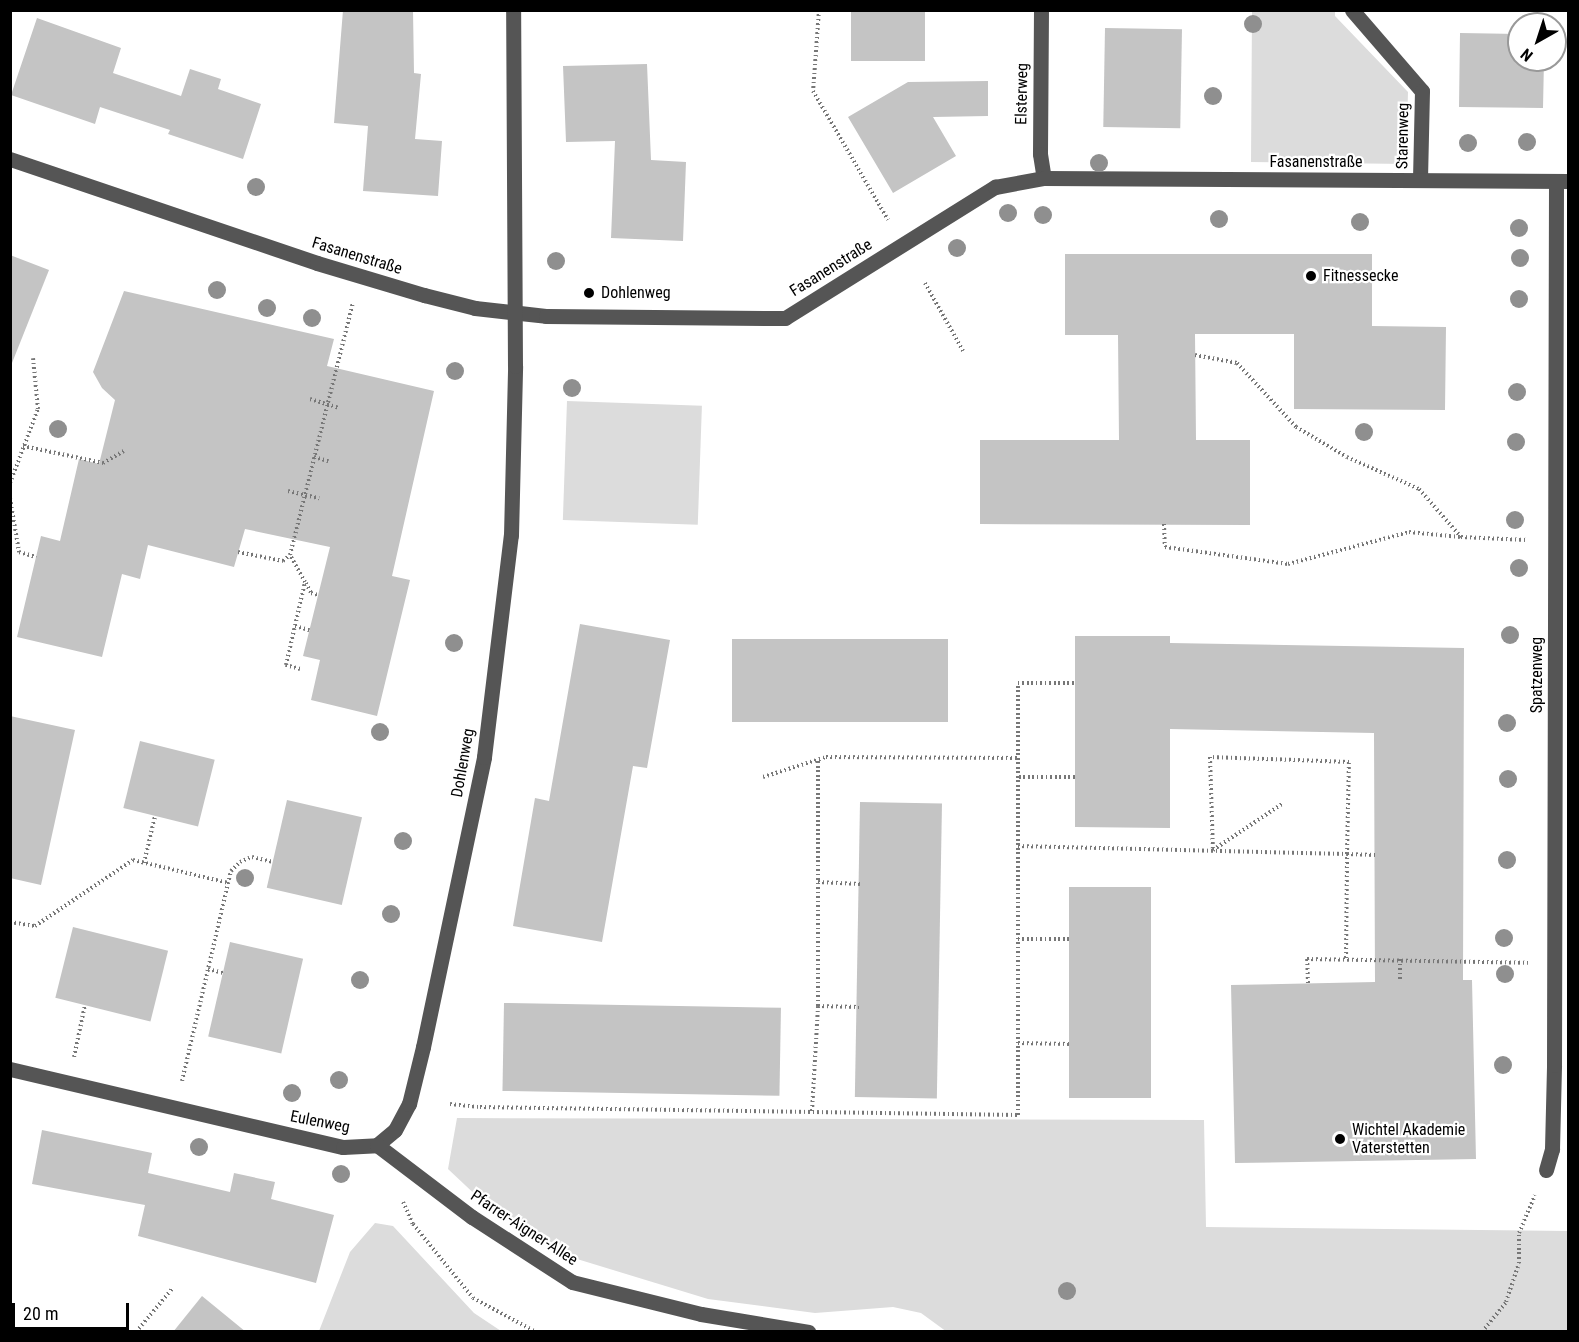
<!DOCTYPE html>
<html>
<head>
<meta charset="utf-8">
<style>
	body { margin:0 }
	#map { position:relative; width:1579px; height:1342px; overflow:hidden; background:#fff; font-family:"Roboto Condensed",sans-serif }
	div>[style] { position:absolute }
	.green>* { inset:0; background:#dcdcdc; transform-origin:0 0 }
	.building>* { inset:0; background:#c4c4c4; transform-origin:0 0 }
	.path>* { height:4px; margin-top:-2px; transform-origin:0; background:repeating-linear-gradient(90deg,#777 0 1.5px,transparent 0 4.5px) }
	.minor>* { height:15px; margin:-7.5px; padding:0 7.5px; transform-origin:7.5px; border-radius:7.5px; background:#555 }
	.trees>* { width:18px; height:18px; margin:-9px; border-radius:50%; background:#8f8f8f }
	.dots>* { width:16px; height:16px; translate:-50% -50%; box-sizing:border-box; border:3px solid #fff; border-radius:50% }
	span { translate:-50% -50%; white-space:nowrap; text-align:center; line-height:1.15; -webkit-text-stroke:4.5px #fff; paint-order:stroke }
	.street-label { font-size:16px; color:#000 }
	.poi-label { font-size:16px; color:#000 }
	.left { translate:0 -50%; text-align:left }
	.frame { position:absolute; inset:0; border:12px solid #000; pointer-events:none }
	.north { position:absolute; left:1507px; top:12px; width:60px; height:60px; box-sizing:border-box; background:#fff; border:2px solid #999; border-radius:50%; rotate:219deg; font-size:16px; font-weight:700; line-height:24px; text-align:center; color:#000 }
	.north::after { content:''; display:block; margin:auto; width:21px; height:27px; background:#000; clip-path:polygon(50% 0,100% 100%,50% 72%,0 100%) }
	.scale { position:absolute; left:12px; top:1303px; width:117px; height:27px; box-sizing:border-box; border:3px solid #000; border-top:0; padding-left:8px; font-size:18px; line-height:21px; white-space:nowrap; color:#000; -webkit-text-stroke:4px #fff; paint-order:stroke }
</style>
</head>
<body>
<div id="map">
	<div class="green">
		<i style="clip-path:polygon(1252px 11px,1335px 11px,1335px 16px,1408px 92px,1406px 164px,1251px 162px)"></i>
		<i style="left:567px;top:401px;width:135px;height:119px;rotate:2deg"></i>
		<i style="clip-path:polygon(457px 1118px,1204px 1120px,1206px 1227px,1568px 1231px,1568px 1331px,947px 1332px,921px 1313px,893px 1307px,815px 1313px,708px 1299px,577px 1259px,482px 1201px,448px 1169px)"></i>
		<i style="clip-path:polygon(375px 1223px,393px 1226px,474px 1313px,501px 1331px,319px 1331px,350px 1252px)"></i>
	</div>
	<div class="building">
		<i style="clip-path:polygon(343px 10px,413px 10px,414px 73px,421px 74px,415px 139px,442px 141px,438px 196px,363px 191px,368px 126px,334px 123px)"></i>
		<i style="left:851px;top:10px;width:74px;height:51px"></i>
		<i style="clip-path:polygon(37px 18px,121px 48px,113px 73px,181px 96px,190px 69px,221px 79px,218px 89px,261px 104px,243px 159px,168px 134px,170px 130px,100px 107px,95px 124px,11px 95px)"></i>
		<i style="left:1105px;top:28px;width:77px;height:99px;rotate:1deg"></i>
		<i style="clip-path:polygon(1460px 33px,1519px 34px,1519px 60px,1544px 60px,1543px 108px,1459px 107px)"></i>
		<i style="clip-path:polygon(647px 64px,651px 160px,686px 162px,683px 241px,611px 238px,615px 141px,566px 142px,563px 66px)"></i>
		<i style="clip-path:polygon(988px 81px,988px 116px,933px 117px,956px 156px,893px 193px,848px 117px,908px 82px)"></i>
		<i style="clip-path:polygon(1065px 254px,1372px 254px,1372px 326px,1446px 327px,1445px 410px,1294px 409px,1294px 334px,1195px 334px,1196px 440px,1250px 440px,1250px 525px,980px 524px,980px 440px,1119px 440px,1118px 335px,1065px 335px)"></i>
		<i style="clip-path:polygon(10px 255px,49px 270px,12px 363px,10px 363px)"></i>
		<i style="clip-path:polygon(124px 291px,334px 339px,327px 366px,434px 391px,392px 576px,410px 580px,377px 716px,311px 700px,320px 660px,303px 656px,330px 547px,245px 529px,234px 567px,148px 545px,140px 579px,122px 574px,102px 657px,17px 637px,41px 536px,60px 541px,79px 459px,99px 464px,115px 400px,102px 388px,93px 372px)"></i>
		<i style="clip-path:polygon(580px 624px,670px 640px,647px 768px,633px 766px,602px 942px,513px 926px,535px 798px,549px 801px)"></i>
		<i style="clip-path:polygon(1075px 636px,1170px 636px,1170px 643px,1464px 648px,1463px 980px,1472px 980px,1476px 1159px,1235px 1163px,1231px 985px,1375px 982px,1374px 733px,1170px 729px,1170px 828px,1075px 827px)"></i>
		<i style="left:732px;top:639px;width:216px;height:83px"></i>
		<i style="clip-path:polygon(10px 716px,75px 730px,41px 885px,10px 878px)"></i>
		<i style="left:140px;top:741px;width:77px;height:69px;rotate:14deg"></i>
		<i style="left:287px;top:800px;width:77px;height:90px;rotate:13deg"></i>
		<i style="left:860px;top:802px;width:82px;height:295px;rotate:1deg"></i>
		<i style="left:1069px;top:887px;width:82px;height:211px"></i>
		<i style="left:73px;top:927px;width:98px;height:73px;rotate:14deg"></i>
		<i style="left:230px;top:942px;width:75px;height:97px;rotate:13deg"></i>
		<i style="left:504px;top:1003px;width:277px;height:88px;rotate:1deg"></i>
		<i style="clip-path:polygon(42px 1130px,152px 1153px,148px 1173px,230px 1192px,234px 1173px,275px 1182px,271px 1199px,334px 1215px,316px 1283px,138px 1236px,145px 1205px,32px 1184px)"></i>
		<i style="clip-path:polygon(202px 1296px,246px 1332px,173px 1332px)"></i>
	</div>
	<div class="path">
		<i style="left:819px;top:10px;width:81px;rotate:94.2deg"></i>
		<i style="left:813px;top:91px;width:149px;rotate:59.8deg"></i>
		<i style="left:925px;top:283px;width:78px;rotate:60.8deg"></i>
		<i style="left:1195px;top:355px;width:43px;rotate:10.8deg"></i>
		<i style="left:1237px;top:363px;width:87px;rotate:47.3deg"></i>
		<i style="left:1296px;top:427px;width:59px;rotate:30.5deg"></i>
		<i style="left:1347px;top:457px;width:79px;rotate:24deg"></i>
		<i style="left:1419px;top:489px;width:64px;rotate:48.8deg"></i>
		<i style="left:1461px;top:537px;width:66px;rotate:2.6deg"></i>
		<i style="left:310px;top:399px;width:31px;rotate:17deg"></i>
		<i style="left:23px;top:446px;width:82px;rotate:12deg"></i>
		<i style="left:103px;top:463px;width:24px;rotate:-30deg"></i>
		<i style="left:314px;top:457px;width:15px;rotate:16deg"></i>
		<i style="left:10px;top:483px;width:79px;rotate:-69.3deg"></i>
		<i style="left:38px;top:409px;width:51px;rotate:-95.6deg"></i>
		<i style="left:288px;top:491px;width:32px;rotate:13deg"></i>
		<i style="left:10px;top:498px;width:55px;rotate:80.5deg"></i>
		<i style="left:19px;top:552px;width:18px;rotate:16deg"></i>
		<i style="left:1164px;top:524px;width:23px;rotate:88deg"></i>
		<i style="left:1165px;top:547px;width:124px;rotate:7.9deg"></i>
		<i style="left:1288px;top:564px;width:125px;rotate:-14.8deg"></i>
		<i style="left:1409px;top:532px;width:51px;rotate:5.6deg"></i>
		<i style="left:238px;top:552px;width:46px;rotate:11.3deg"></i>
		<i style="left:283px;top:561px;width:9px;rotate:-41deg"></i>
		<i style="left:306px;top:583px;width:11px;rotate:63deg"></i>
		<i style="left:311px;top:593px;width:7px;rotate:16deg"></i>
		<i style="left:295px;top:626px;width:15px;rotate:16deg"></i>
		<i style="left:300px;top:669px;width:15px;rotate:-164deg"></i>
		<i style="left:286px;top:665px;width:85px;rotate:-77.1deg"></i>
		<i style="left:305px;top:582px;width:31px;rotate:-119deg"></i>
		<i style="left:290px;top:555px;width:260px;rotate:-76deg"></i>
		<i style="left:763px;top:777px;width:66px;rotate:-17.6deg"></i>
		<i style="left:826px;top:757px;width:193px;rotate:0.3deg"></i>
		<i style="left:1019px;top:777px;width:57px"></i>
		<i style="left:1018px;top:846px;width:329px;rotate:1.4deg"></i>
		<i style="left:1347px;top:854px;width:92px;rotate:-88.8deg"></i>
		<i style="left:1349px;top:762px;width:139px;rotate:-177.9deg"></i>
		<i style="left:1210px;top:757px;width:94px;rotate:88.2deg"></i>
		<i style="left:1213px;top:850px;width:83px;rotate:-33.7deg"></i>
		<i style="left:144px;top:863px;width:48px;rotate:-76.8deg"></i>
		<i style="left:818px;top:882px;width:42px;rotate:2.7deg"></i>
		<i style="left:10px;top:922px;width:25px;rotate:9deg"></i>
		<i style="left:35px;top:926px;width:118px;rotate:-34deg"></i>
		<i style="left:133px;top:860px;width:99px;rotate:13.5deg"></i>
		<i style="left:1018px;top:939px;width:51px"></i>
		<i style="left:1346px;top:958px;width:104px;rotate:-89.4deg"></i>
		<i style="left:1347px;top:854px;width:28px;rotate:2deg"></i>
		<i style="left:1400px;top:959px;width:22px;rotate:90deg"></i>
		<i style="left:208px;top:969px;width:16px;rotate:15deg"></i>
		<i style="left:1308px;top:983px;width:24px;rotate:-92deg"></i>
		<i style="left:1307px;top:959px;width:221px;rotate:1deg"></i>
		<i style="left:818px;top:1006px;width:41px;rotate:1.4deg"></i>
		<i style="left:1018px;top:1043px;width:51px;rotate:1.1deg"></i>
		<i style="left:74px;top:1057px;width:53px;rotate:-78.1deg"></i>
		<i style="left:182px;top:1081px;width:216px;rotate:-76.9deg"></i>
		<i style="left:231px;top:871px;width:13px;rotate:-45deg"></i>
		<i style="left:240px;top:862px;width:13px;rotate:-23deg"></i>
		<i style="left:252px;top:857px;width:22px;rotate:13deg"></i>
		<i style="left:450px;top:1104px;width:30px;rotate:6deg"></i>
		<i style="left:480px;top:1107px;width:538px;rotate:0.85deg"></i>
		<i style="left:1018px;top:1115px;width:432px;rotate:-90deg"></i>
		<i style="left:1018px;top:683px;width:57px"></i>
		<i style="left:812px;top:1111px;width:105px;rotate:-86.7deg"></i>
		<i style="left:818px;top:1006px;width:247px;rotate:-90deg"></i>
		<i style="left:403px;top:1202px;width:24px;rotate:66deg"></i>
		<i style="left:413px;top:1224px;width:95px;rotate:51deg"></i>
		<i style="left:473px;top:1298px;width:72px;rotate:28.4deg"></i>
		<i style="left:136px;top:1332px;width:56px;rotate:-50.1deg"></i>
		<i style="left:1482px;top:1332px;width:38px;rotate:-51deg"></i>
		<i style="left:1506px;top:1302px;width:41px;rotate:-71.6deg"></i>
		<i style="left:1519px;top:1263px;width:30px;rotate:-90deg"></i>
		<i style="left:1519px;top:1233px;width:41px;rotate:-67.2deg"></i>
	</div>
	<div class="minor">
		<i style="left:1041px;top:10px;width:144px;rotate:90.4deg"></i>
		<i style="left:1040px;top:154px;width:24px;rotate:81deg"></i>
		<i style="left:1352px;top:10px;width:107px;rotate:49.2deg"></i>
		<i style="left:1422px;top:91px;width:89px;rotate:91.3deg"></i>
		<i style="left:10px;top:159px;width:324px;rotate:18.7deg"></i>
		<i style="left:317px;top:263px;width:112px;rotate:16.7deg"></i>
		<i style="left:424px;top:295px;width:53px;rotate:14.3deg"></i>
		<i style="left:475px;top:308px;width:71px;rotate:6.4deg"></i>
		<i style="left:546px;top:316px;width:239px;rotate:0.5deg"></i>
		<i style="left:785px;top:318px;width:248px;rotate:-32deg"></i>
		<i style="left:995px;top:187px;width:50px;rotate:-10.4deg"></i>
		<i style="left:1044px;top:178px;width:524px;rotate:0.33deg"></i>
		<i style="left:10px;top:1069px;width:342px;rotate:13.2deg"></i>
		<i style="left:343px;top:1147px;width:34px;rotate:-3deg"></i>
		<i style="left:377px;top:1145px;width:23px;rotate:-40deg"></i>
		<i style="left:395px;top:1130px;width:30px;rotate:-62deg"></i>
		<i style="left:409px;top:1104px;width:59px;rotate:-76.2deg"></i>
		<i style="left:423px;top:1047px;width:296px;rotate:-78.1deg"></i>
		<i style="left:484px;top:757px;width:224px;rotate:-83.1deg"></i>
		<i style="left:511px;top:535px;width:169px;rotate:-88.6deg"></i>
		<i style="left:515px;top:366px;width:356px;rotate:-90.3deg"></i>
		<i style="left:377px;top:1145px;width:119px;rotate:37.2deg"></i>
		<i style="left:472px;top:1217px;width:119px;rotate:33deg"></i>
		<i style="left:572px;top:1282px;width:133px;rotate:13.9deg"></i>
		<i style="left:701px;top:1314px;width:109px;rotate:9.5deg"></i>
		<i style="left:1546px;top:1170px;width:22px;rotate:-74deg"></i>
		<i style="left:1552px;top:1149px;width:84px;rotate:-88.6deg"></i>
		<i style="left:1554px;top:1065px;width:884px;rotate:-89.87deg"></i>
	</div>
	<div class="trees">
		<i style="left:1253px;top:24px"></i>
		<i style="left:1213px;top:96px"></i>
		<i style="left:1527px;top:142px"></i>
		<i style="left:1468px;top:143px"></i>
		<i style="left:1099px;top:163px"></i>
		<i style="left:256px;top:187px"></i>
		<i style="left:1008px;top:213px"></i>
		<i style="left:1043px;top:215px"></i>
		<i style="left:1219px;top:219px"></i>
		<i style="left:1360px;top:222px"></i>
		<i style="left:1519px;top:228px"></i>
		<i style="left:957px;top:248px"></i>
		<i style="left:1520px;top:258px"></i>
		<i style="left:556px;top:261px"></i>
		<i style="left:217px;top:290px"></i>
		<i style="left:1519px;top:299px"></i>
		<i style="left:267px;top:308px"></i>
		<i style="left:312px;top:318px"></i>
		<i style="left:455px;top:371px"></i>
		<i style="left:572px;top:388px"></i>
		<i style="left:1517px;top:392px"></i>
		<i style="left:58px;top:429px"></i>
		<i style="left:1364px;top:432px"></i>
		<i style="left:1516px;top:442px"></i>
		<i style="left:1515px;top:520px"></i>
		<i style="left:1519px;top:568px"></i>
		<i style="left:1510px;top:635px"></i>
		<i style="left:454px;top:643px"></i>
		<i style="left:1507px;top:723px"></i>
		<i style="left:380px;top:732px"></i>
		<i style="left:1508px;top:779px"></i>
		<i style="left:403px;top:841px"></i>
		<i style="left:1507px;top:860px"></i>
		<i style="left:245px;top:878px"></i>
		<i style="left:391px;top:914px"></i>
		<i style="left:1504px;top:938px"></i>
		<i style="left:1505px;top:974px"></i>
		<i style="left:360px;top:980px"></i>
		<i style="left:1503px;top:1065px"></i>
		<i style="left:339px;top:1080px"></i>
		<i style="left:292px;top:1093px"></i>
		<i style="left:199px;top:1147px"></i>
		<i style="left:341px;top:1174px"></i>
		<i style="left:1067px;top:1291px"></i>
	</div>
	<div class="dots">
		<i style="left:1311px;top:276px;background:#000"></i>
		<i style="left:589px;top:293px;background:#000"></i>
		<i style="left:1340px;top:1139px;background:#000"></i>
	</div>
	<div class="street-label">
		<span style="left:1022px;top:94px;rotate:-89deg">Elsterweg</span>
		<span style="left:1403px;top:136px;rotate:-89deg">Starenweg</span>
		<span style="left:1316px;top:162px">Fasanenstraße</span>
		<span style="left:357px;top:256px;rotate:17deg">Fasanenstraße</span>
		<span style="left:831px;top:268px;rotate:-32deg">Fasanenstraße</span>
		<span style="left:1537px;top:675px;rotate:-90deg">Spatzenweg</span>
		<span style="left:463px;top:763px;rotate:-80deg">Dohlenweg</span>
		<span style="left:320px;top:1122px;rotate:11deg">Eulenweg</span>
		<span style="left:524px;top:1228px;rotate:33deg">Pfarrer-Aigner-Allee</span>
	</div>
	<div class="poi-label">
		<span class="left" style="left:1323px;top:276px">Fitnessecke</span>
		<span class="left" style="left:601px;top:293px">Dohlenweg</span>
		<span class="left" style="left:1352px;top:1139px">Wichtel Akademie<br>Vaterstetten</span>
	</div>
	<div class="frame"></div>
	<div class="north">N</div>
	<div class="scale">20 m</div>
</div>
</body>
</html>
